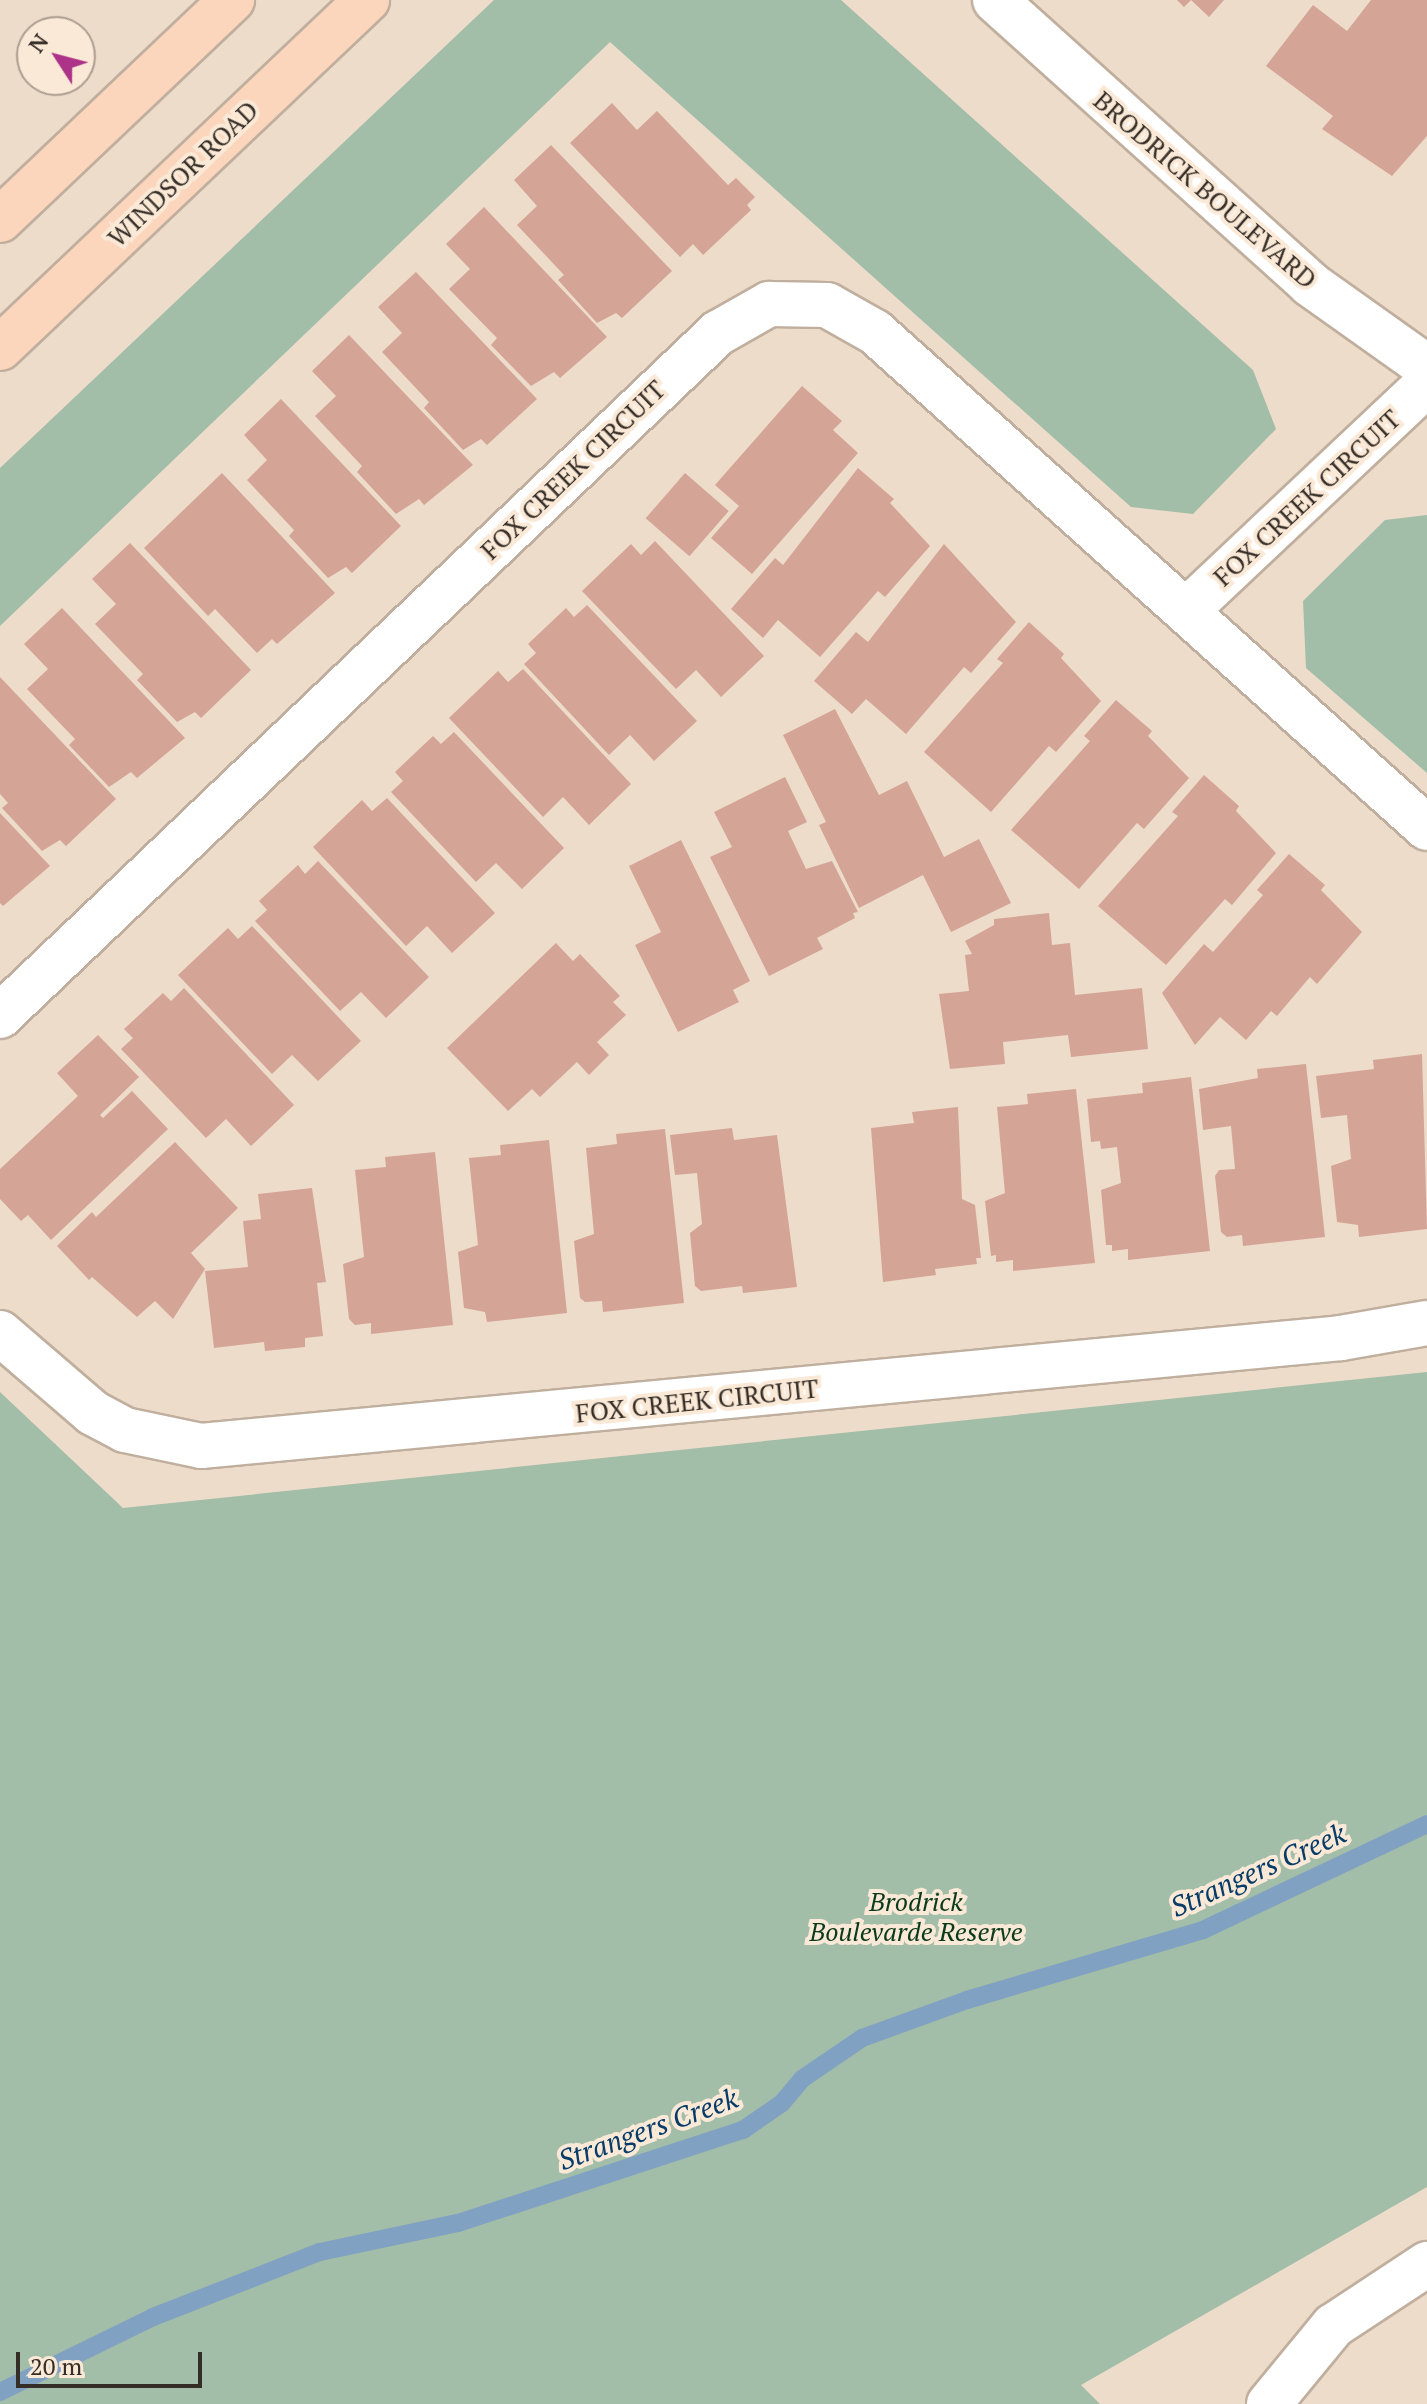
<!DOCTYPE html>
<html>
<head>
<meta charset="utf-8">
<style>
	body { margin:0 }
	#map { position:relative; width:1427px; height:2404px; overflow:hidden; background:#eedcca; font-family:"PT Serif",serif }
	div>[style] { position:absolute }
	.green>* { inset:0; background:#a2bda8 }
	.stream>* { height:18px; margin:-9px; padding:0 9px; transform-origin:9px; border-radius:9px; background:#80a1c2 }
	.building>* { inset:0; background:#d4a496; transform-origin:0 0 }
	.roads { filter:drop-shadow(2px 0 #c0af9e) drop-shadow(-2px 0 #c0af9e) drop-shadow(0 2px #c0af9e) drop-shadow(0 -2px #c0af9e) }
	.minor>* { height:44px; margin:-22px; padding:0 22px; transform-origin:22px; border-radius:22px; background:#fff }
	.tertiary>* { height:44px; margin:-22px; padding:0 22px; transform-origin:22px; border-radius:22px; background:#fff }
	.primary>* { height:44px; margin:-22px; padding:0 22px; transform-origin:22px; border-radius:22px; background:#fbd6bd }
	span { translate:-50% -50%; white-space:nowrap; text-align:center; line-height:1.15; -webkit-text-stroke:8px #fbe9d7; paint-order:stroke }
	.street-label { font-size:26px; color:#352e27 }
	.park-label { font-size:26px; color:#0a3a1c; font-style:italic }
	.water-label { font-size:28px; color:#063c67; font-style:italic }
	.north { position:absolute; left:16px; top:16px; width:80px; height:80px; box-sizing:border-box; background:#fbe9d7; border:2px solid #ac9e91; border-radius:50%; rotate:306deg; font-size:22px; font-weight:700; line-height:32px; text-align:center; color:#352e27 }
	.north::after { content:''; display:block; margin:auto; width:28px; height:36px; background:#ac3387; clip-path:polygon(50% 0,100% 100%,50% 72%,0 100%) }
	.scale { position:absolute; left:16px; top:2352px; width:186px; height:36px; box-sizing:border-box; border:4px solid #352e27; border-top:0; padding-left:10px; font-size:24px; line-height:28px; white-space:nowrap; color:#352e27; -webkit-text-stroke:6px #fbe9d7; paint-order:stroke }
</style>
</head>
<body>
<div id="map">
	<div class="green">
		<i style="clip-path:polygon(494px 0,841px 0,1253px 370px,1276px 429px,1193px 514px,1131px 507px,610px 42px,0 626px,0 468px)"></i>
		<i style="clip-path:polygon(1427px 515px,1427px 773px,1306px 668px,1303px 601px,1385px 520px)"></i>
		<i style="clip-path:polygon(1427px 1372px,1427px 2187px,1081px 2385px,1100px 2404px,0 2404px,0 1392px,123px 1508px)"></i>
	</div>
	<div class="stream">
		<i style="left:0;top:2392px;width:170px;rotate:-26.1deg"></i>
		<i style="left:153px;top:2317px;width:179px;rotate:-21.3deg"></i>
		<i style="left:320px;top:2252px;width:141px;rotate:-11.9deg"></i>
		<i style="left:458px;top:2223px;width:300px;rotate:-18.1deg"></i>
		<i style="left:743px;top:2130px;width:47px;rotate:-34.7deg"></i>
		<i style="left:782px;top:2103px;width:31px;rotate:-50deg"></i>
		<i style="left:802px;top:2079px;width:73px;rotate:-34.3deg"></i>
		<i style="left:862px;top:2038px;width:112px;rotate:-19.9deg"></i>
		<i style="left:967px;top:2000px;width:246px;rotate:-16.5deg"></i>
		<i style="left:1203px;top:1930px;width:248px;rotate:-25.3deg"></i>
	</div>
	<div class="building">
		<i style="clip-path:polygon(1177px 0,1224px 0,1209px 17px,1191px 0,1184px 7px)"></i>
		<i style="clip-path:polygon(1371px 0,1427px 0,1427px 136px,1392px 176px,1322px 129px,1333px 116px,1266px 66px,1313px 5px,1347px 31px)"></i>
		<i style="clip-path:polygon(612px 103px,637px 130px,657px 111px,728px 185px,736px 178px,755px 197px,747px 205px,751px 210px,703px 255px,693px 244px,680px 257px,570px 143px)"></i>
		<i style="clip-path:polygon(551px 145px,672px 271px,622px 318px,616px 313px,597px 323px,558px 280px,564px 275px,517px 225px,537px 206px,514px 180px)"></i>
		<i style="clip-path:polygon(484px 207px,607px 337px,560px 378px,554px 372px,531px 386px,491px 345px,497px 338px,449px 289px,470px 269px,446px 244px)"></i>
		<i style="clip-path:polygon(416px 272px,537px 399px,487px 445px,481px 439px,463px 450px,424px 408px,429px 402px,382px 352px,402px 333px,378px 307px)"></i>
		<i style="clip-path:polygon(349px 335px,473px 465px,424px 505px,419px 499px,396px 514px,357px 472px,362px 466px,315px 416px,336px 396px,312px 371px)"></i>
		<i style="clip-path:polygon(802px 386px,842px 421px,833px 430px,858px 453px,752px 574px,711px 538px,739px 506px,715px 485px)"></i>
		<i style="clip-path:polygon(281px 399px,401px 526px,352px 573px,346px 567px,328px 578px,289px 536px,294px 530px,247px 480px,267px 460px,244px 435px)"></i>
		<i style="clip-path:polygon(858px 468px,894px 499px,890px 503px,930px 546px,885px 597px,878px 591px,820px 657px,778px 620px,763px 638px,731px 609px,775px 558px,783px 565px)"></i>
		<i style="clip-path:polygon(222px 473px,335px 593px,277px 644px,272px 639px,257px 653px,215px 609px,208px 616px,144px 548px)"></i>
		<i style="left:685px;top:473px;width:58px;height:60px;rotate:41deg"></i>
		<i style="clip-path:polygon(655px 541px,764px 656px,721px 697px,696px 670px,676px 689px,582px 591px,631px 544px,641px 555px)"></i>
		<i style="clip-path:polygon(130px 543px,251px 670px,201px 718px,195px 712px,177px 722px,137px 680px,143px 674px,95px 624px,116px 604px,92px 579px)"></i>
		<i style="clip-path:polygon(944px 544px,1016px 622px,971px 673px,964px 667px,906px 734px,866px 699px,852px 714px,814px 681px,856px 632px,868px 642px)"></i>
		<i style="clip-path:polygon(587px 605px,697px 721px,654px 761px,630px 735px,609px 755px,524px 664px,536px 653px,528px 644px,566px 608px,574px 617px)"></i>
		<i style="clip-path:polygon(62px 608px,185px 738px,137px 778px,131px 772px,109px 787px,69px 745px,75px 739px,27px 689px,48px 669px,24px 644px)"></i>
		<i style="clip-path:polygon(1029px 622px,1064px 654px,1061px 658px,1101px 701px,1056px 752px,1049px 746px,991px 812px,924px 752px,1003px 663px,997px 659px)"></i>
		<i style="clip-path:polygon(523px 669px,631px 784px,589px 825px,563px 797px,543px 817px,449px 718px,498px 671px,508px 682px)"></i>
		<i style="clip-path:polygon(0 677px,116px 799px,66px 846px,60px 840px,42px 851px,2px 808px,8px 803px,0 794px)"></i>
		<i style="clip-path:polygon(1116px 700px,1152px 731px,1148px 736px,1189px 778px,1144px 829px,1137px 823px,1079px 889px,1011px 830px,1090px 741px,1084px 736px)"></i>
		<i style="clip-path:polygon(835px 709px,879px 795px,907px 781px,944px 857px,979px 839px,1011px 903px,951px 932px,923px 875px,859px 908px,819px 825px,826px 822px,783px 735px)"></i>
		<i style="clip-path:polygon(454px 732px,564px 848px,522px 889px,496px 863px,476px 882px,391px 792px,403px 781px,395px 772px,433px 736px,441px 744px)"></i>
		<i style="clip-path:polygon(1204px 775px,1239px 806px,1236px 811px,1276px 853px,1232px 905px,1225px 899px,1166px 965px,1098px 906px,1178px 816px,1172px 812px)"></i>
		<i style="clip-path:polygon(785px 777px,807px 822px,788px 831px,806px 869px,832px 861px,858px 912px,853px 913px,855px 918px,817px 938px,823px 949px,769px 976px,710px 857px,732px 847px,714px 812px)"></i>
		<i style="clip-path:polygon(387px 798px,495px 913px,452px 953px,427px 926px,406px 946px,313px 847px,362px 800px,372px 811px)"></i>
		<i style="clip-path:polygon(0 813px,50px 866px,3px 906px,0 903px)"></i>
		<i style="clip-path:polygon(681px 840px,750px 981px,733px 990px,739px 1002px,678px 1032px,635px 945px,661px 932px,629px 866px)"></i>
		<i style="clip-path:polygon(1289px 854px,1325px 885px,1321px 890px,1362px 932px,1317px 984px,1310px 977px,1277px 1016px,1271px 1011px,1246px 1040px,1220px 1017px,1195px 1045px,1162px 993px,1204px 944px,1213px 952px,1263px 895px,1257px 890px)"></i>
		<i style="clip-path:polygon(318px 861px,429px 977px,386px 1018px,361px 992px,340px 1011px,255px 921px,267px 910px,259px 901px,298px 865px,305px 874px)"></i>
		<i style="clip-path:polygon(1049px 913px,1052px 945px,1070px 943px,1075px 995px,1142px 988px,1148px 1049px,1071px 1057px,1068px 1035px,1003px 1042px,1005px 1064px,950px 1069px,939px 994px,969px 991px,965px 955px,972px 954px,965px 941px,994px 925px,994px 919px)"></i>
		<i style="clip-path:polygon(252px 926px,361px 1041px,318px 1081px,292px 1055px,272px 1074px,178px 975px,228px 928px,238px 939px)"></i>
		<i style="clip-path:polygon(556px 943px,573px 961px,580px 954px,620px 996px,613px 1002px,626px 1015px,597px 1042px,609px 1055px,589px 1075px,577px 1062px,540px 1097px,532px 1089px,508px 1111px,447px 1048px)"></i>
		<i style="clip-path:polygon(184px 988px,294px 1105px,251px 1146px,226px 1119px,206px 1138px,121px 1049px,133px 1038px,124px 1029px,163px 993px,171px 1001px)"></i>
		<i style="clip-path:polygon(98px 1035px,139px 1077px,100px 1115px,103px 1118px,132px 1091px,168px 1129px,51px 1240px,28px 1215px,21px 1221px,0 1199px,0 1169px,78px 1096px,57px 1073px)"></i>
		<i style="clip-path:polygon(1422px 1054px,1427px 1229px,1359px 1237px,1358px 1225px,1337px 1222px,1331px 1166px,1351px 1159px,1347px 1115px,1321px 1118px,1316px 1076px,1374px 1069px,1373px 1060px)"></i>
		<i style="clip-path:polygon(1306px 1064px,1325px 1237px,1243px 1246px,1242px 1235px,1227px 1237px,1221px 1232px,1215px 1176px,1219px 1170px,1235px 1169px,1231px 1126px,1203px 1130px,1199px 1089px,1258px 1078px,1257px 1069px)"></i>
		<i style="clip-path:polygon(1191px 1077px,1210px 1251px,1128px 1260px,1128px 1249px,1112px 1251px,1112px 1245px,1106px 1245px,1101px 1190px,1121px 1183px,1117px 1147px,1101px 1149px,1100px 1141px,1091px 1142px,1087px 1099px,1143px 1093px,1142px 1083px)"></i>
		<i style="clip-path:polygon(1076px 1089px,1095px 1263px,1013px 1271px,1013px 1260px,996px 1262px,996px 1255px,991px 1256px,985px 1201px,1005px 1193px,997px 1107px,1028px 1104px,1027px 1094px)"></i>
		<i style="clip-path:polygon(958px 1107px,962px 1199px,975px 1205px,981px 1258px,976px 1258px,977px 1264px,935px 1269px,936px 1275px,883px 1282px,871px 1128px,914px 1123px,912px 1112px)"></i>
		<i style="clip-path:polygon(732px 1128px,734px 1140px,777px 1135px,797px 1287px,743px 1293px,742px 1286px,701px 1291px,695px 1286px,690px 1233px,702px 1224px,697px 1173px,675px 1175px,670px 1135px)"></i>
		<i style="clip-path:polygon(665px 1129px,684px 1303px,603px 1312px,602px 1301px,585px 1302px,580px 1298px,574px 1241px,594px 1234px,586px 1148px,617px 1144px,616px 1134px)"></i>
		<i style="clip-path:polygon(549px 1140px,567px 1313px,487px 1322px,485px 1312px,464px 1308px,458px 1252px,478px 1245px,469px 1158px,501px 1155px,500px 1145px)"></i>
		<i style="clip-path:polygon(175px 1142px,238px 1208px,191px 1253px,205px 1269px,173px 1319px,155px 1301px,137px 1317px,92px 1277px,89px 1280px,57px 1246px,92px 1212px,96px 1217px)"></i>
		<i style="clip-path:polygon(435px 1152px,453px 1325px,371px 1334px,371px 1323px,355px 1325px,349px 1319px,343px 1264px,364px 1257px,355px 1170px,386px 1167px,385px 1157px)"></i>
		<i style="clip-path:polygon(312px 1188px,326px 1282px,317px 1283px,323px 1336px,305px 1338px,305px 1347px,265px 1351px,264px 1342px,214px 1348px,205px 1271px,248px 1267px,243px 1221px,261px 1219px,258px 1194px)"></i>
	</div>
	<div class="roads">
		<div class="minor">
			<i style="left:1186px;top:611px;width:331px;rotate:-43.3deg"></i>
			<i style="left:0;top:1016px;width:991px;rotate:-43.57deg"></i>
			<i style="left:718px;top:333px;width:59px;rotate:-29.6deg"></i>
			<i style="left:769px;top:304px;width:58px;rotate:1deg"></i>
			<i style="left:827px;top:305px;width:55px;rotate:29.4deg"></i>
			<i style="left:875px;top:332px;width:742px;rotate:41.94deg"></i>
			<i style="left:0;top:1333px;width:123px;rotate:40.7deg"></i>
			<i style="left:93px;top:1413px;width:36px;rotate:28deg"></i>
			<i style="left:125px;top:1430px;width:78px;rotate:11.9deg"></i>
			<i style="left:201px;top:1446px;width:1145px;rotate:-5.41deg"></i>
			<i style="left:1341px;top:1338px;width:87px;rotate:-9.9deg"></i>
			<i style="left:1269px;top:2404px;width:101px;rotate:-50.6deg"></i>
			<i style="left:1333px;top:2326px;width:113px;rotate:-33.4deg"></i>
		</div>
		<div class="tertiary">
			<i style="left:995px;top:0;width:424px;rotate:42deg"></i>
			<i style="left:1310px;top:284px;width:143px;rotate:35.4deg"></i>
		</div>
		<div class="primary">
			<i style="left:0;top:220px;width:320px;rotate:-43.5deg"></i>
			<i style="left:0;top:348px;width:506px;rotate:-43.48deg"></i>
		</div>
	</div>
	<div class="street-label">
		<span style="left:183px;top:174px;rotate:-44deg">WINDSOR ROAD</span>
		<span style="left:1205px;top:190px;rotate:41deg">BRODRICK BOULEVARD</span>
		<span style="left:573px;top:470px;rotate:-44deg">FOX CREEK CIRCUIT</span>
		<span style="left:1307px;top:498px;rotate:-43deg">FOX CREEK CIRCUIT</span>
		<span style="left:697px;top:1401px;rotate:-6deg">FOX CREEK CIRCUIT</span>
	</div>
	<div class="park-label">
		<span style="left:916px;top:1917px">Brodrick<br>Boulevarde Reserve</span>
	</div>
	<div class="water-label">
		<span style="left:1258px;top:1870px;rotate:-24deg">Strangers Creek</span>
		<span style="left:648px;top:2129px;rotate:-20deg">Strangers Creek</span>
	</div>
	<div class="north">N</div>
	<div class="scale">20 m</div>
</div>
</body>
</html>
